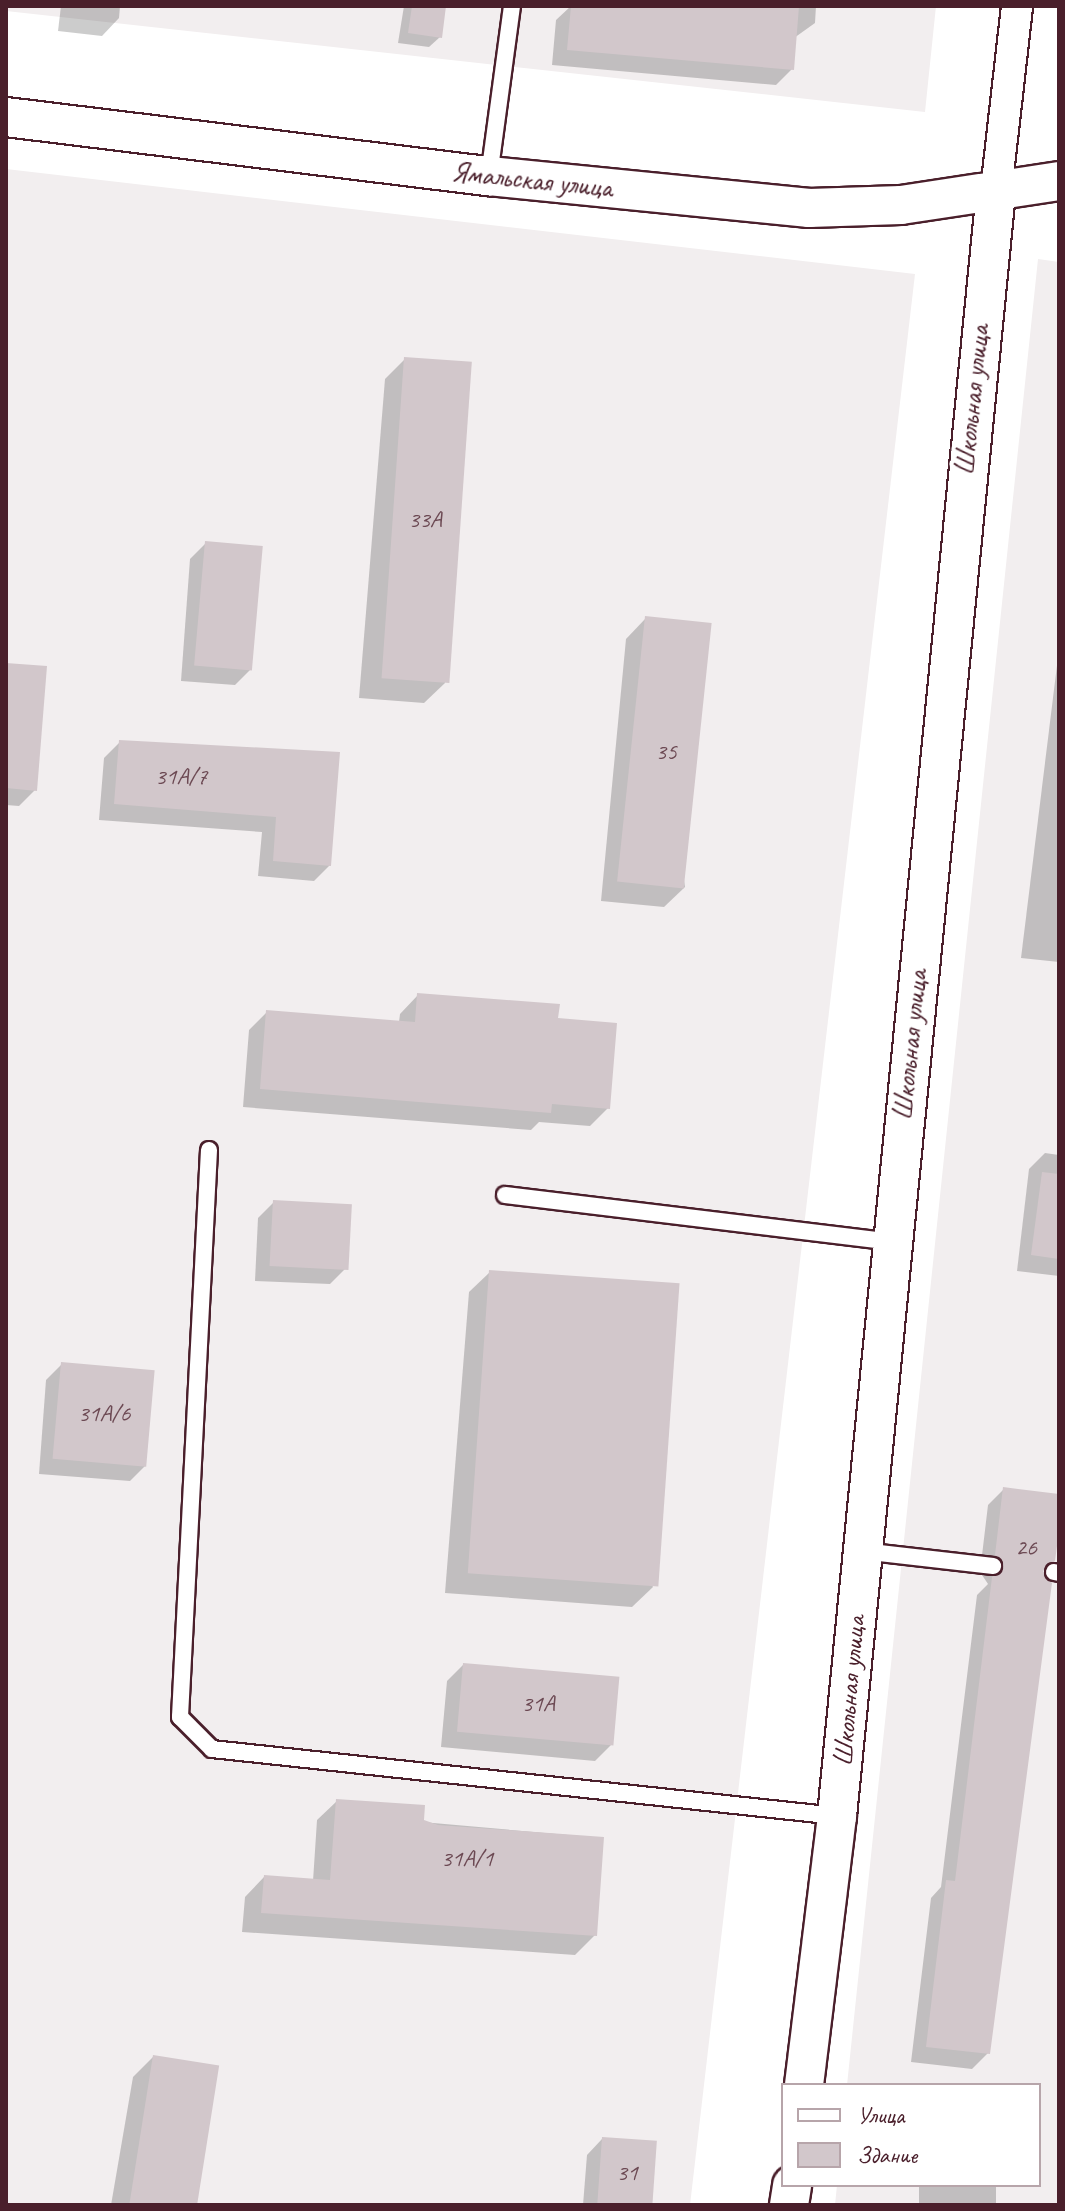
<!DOCTYPE html>
<html>
<head>
<meta charset="utf-8">
<style>
	body { margin:0 }
	#map { position:relative; width:1065px; height:2211px; overflow:hidden; background:#fff; font-family:Caveat,sans-serif }
	div>[style] { position:absolute }
	.built>* { inset:0; background:#f2eeef }
	.shadow>* { inset:0; background:#0003; transform-origin:0 0 }
	.building>* { inset:0; background:#d2c7cb; transform-origin:0 0 }
	.roads { filter:drop-shadow(2px 0 #4a1f2b) drop-shadow(-2px 0 #4a1f2b) drop-shadow(0 2px #4a1f2b) drop-shadow(0 -2px #4a1f2b) }
	.service>* { height:16px; margin:-8px; padding:0 8px; transform-origin:8px; border-radius:8px; background:#fff }
	.minor>* { height:30px; margin:-15px; padding:0 15px; transform-origin:15px; border-radius:15px; background:#fff }
	.tertiary>* { height:38px; margin:-19px; padding:0 19px; transform-origin:19px; border-radius:19px; background:#fff }
	span { translate:-50% -50%; white-space:nowrap; text-align:center; line-height:1.15; -webkit-text-stroke:8px #fff; paint-order:stroke }
	.number-label { font-size:24px; color:#6c4953 }
	.number-label span { -webkit-text-stroke-width:0 }
	.street-label { font-size:28px; color:#4a1f2b }
	.frame { position:absolute; inset:0; border:8px solid #4a1f2b; pointer-events:none }
	.legend { position:absolute; left:781px; top:2083px; width:260px; height:104px; box-sizing:border-box; background:#fff; border:2px solid #b7a5aa; margin:0; padding:10px 14px; list-style:none; font-size:24px; color:#4a1f2b }
	.legend li { display:flex; align-items:center; gap:16px; height:40px }
	.legend b { width:40px; border:2px solid #b7a5aa }
</style>
</head>
<body>
<div id="map">
	<div class="built">
		<i style="clip-path:polygon(6px 6px,936px 6px,925px 112px,6px 11px)"></i>
		<i style="clip-path:polygon(6px 169px,915px 274px,690px 2205px,6px 2205px)"></i>
		<i style="clip-path:polygon(1038px 259px,1059px 262px,1059px 2205px,835px 2205px,837px 2185px,1039px 2185px,1039px 2085px,847px 2085px)"></i>
	</div>
	<div class="shadow">
		<i style="clip-path:polygon(61px 6px,120px 6px,119px 18px,102px 36px,58px 31px)"></i>
		<i style="clip-path:polygon(404px 6px,444px 6px,440px 37px,429px 47px,398px 43px)"></i>
		<i style="clip-path:polygon(571px 6px,816px 6px,815px 23px,794px 38px,792px 69px,776px 85px,552px 65px,556px 20px)"></i>
		<i style="clip-path:polygon(405px 359px,445px 683px,424px 703px,359px 698px,385px 379px)"></i>
		<i style="clip-path:polygon(206px 543px,251px 669px,235px 685px,181px 681px,190px 559px)"></i>
		<i style="clip-path:polygon(646px 618px,685px 887px,664px 907px,601px 901px,626px 639px)"></i>
		<i style="clip-path:polygon(1059px 649px,1059px 962px,1021px 958px)"></i>
		<i style="clip-path:polygon(6px 665px,35px 790px,19px 806px,6px 805px)"></i>
		<i style="clip-path:polygon(120px 742px,278px 754px,330px 865px,314px 881px,258px 876px,262px 832px,99px 820px,104px 758px)"></i>
		<i style="clip-path:polygon(418px 995px,556px 1020px,608px 1108px,590px 1126px,539px 1122px,531px 1130px,243px 1107px,249px 1030px,267px 1012px,399px 1022px,400px 1014px)"></i>
		<i style="clip-path:polygon(1045px 1153px,1059px 1155px,1059px 1276px,1017px 1271px,1029px 1169px)"></i>
		<i style="clip-path:polygon(274px 1202px,346px 1268px,330px 1284px,255px 1281px,258px 1218px)"></i>
		<i style="clip-path:polygon(490px 1272px,653px 1587px,632px 1607px,445px 1593px,469px 1292px)"></i>
		<i style="clip-path:polygon(62px 1364px,146px 1465px,130px 1481px,39px 1474px,46px 1380px)"></i>
		<i style="clip-path:polygon(1004px 1489px,1059px 1496px,1059px 1514px,1042px 1572px,988px 2053px,972px 2069px,911px 2062px,931px 1898px,941px 1887px,977px 1595px,988px 1584px,980px 1572px,988px 1505px)"></i>
		<i style="clip-path:polygon(463px 1665px,611px 1745px,595px 1761px,441px 1747px,447px 1681px)"></i>
		<i style="clip-path:polygon(337px 1801px,422px 1822px,602px 1838px,595px 1935px,575px 1955px,242px 1932px,245px 1897px,264px 1877px,313px 1881px,317px 1820px)"></i>
		<i style="clip-path:polygon(153px 2057px,193px 2205px,111px 2205px,133px 2077px)"></i>
		<i style="clip-path:polygon(602px 2139px,650px 2205px,583px 2205px,587px 2155px)"></i>
		<i style="left:919px;top:2185px;width:77px;height:20px"></i>
	</div>
	<div class="building">
		<i style="clip-path:polygon(412px 6px,446px 6px,442px 38px,408px 33px)"></i>
		<i style="clip-path:polygon(571px 6px,799px 6px,794px 70px,567px 50px)"></i>
		<i style="left:404px;top:357px;width:68px;height:322px;rotate:4deg"></i>
		<i style="left:205px;top:541px;width:58px;height:125px;rotate:5deg"></i>
		<i style="left:645px;top:616px;width:67px;height:267px;rotate:6deg"></i>
		<i style="clip-path:polygon(6px 663px,47px 666px,37px 791px,6px 788px)"></i>
		<i style="clip-path:polygon(119px 740px,340px 752px,331px 866px,273px 861px,276px 817px,114px 804px)"></i>
		<i style="clip-path:polygon(417px 993px,560px 1004px,558px 1018px,617px 1023px,610px 1109px,552px 1104px,551px 1113px,260px 1089px,266px 1010px,415px 1022px)"></i>
		<i style="clip-path:polygon(1042px 1172px,1059px 1174px,1059px 1259px,1031px 1255px)"></i>
		<i style="left:273px;top:1200px;width:79px;height:66px;rotate:3deg"></i>
		<i style="left:489px;top:1270px;width:191px;height:304px;rotate:4deg"></i>
		<i style="left:61px;top:1362px;width:94px;height:97px;rotate:5deg"></i>
		<i style="clip-path:polygon(1003px 1487px,1059px 1494px,1059px 1531px,1055px 1561px,1043px 1571px,1052px 1583px,990px 2054px,926px 2047px,946px 1880px,955px 1881px,992px 1577px,1004px 1568px,995px 1555px)"></i>
		<i style="left:463px;top:1663px;width:157px;height:69px;rotate:5deg"></i>
		<i style="clip-path:polygon(336px 1799px,425px 1805px,424px 1820px,438px 1825px,604px 1837px,597px 1936px,261px 1913px,264px 1875px,330px 1880px)"></i>
		<i style="left:153px;top:2055px;width:67px;height:152px;rotate:9deg"></i>
		<i style="left:602px;top:2137px;width:55px;height:68px;rotate:4deg"></i>
	</div>
	<div class="roads">
		<div class="service">
			<i style="left:489px;top:176px;width:172px;rotate:-82.3deg"></i>
			<i style="left:209px;top:1150px;width:568px;rotate:92.93deg"></i>
			<i style="left:180px;top:1717px;width:45px;rotate:45deg"></i>
			<i style="left:212px;top:1749px;width:629px;rotate:6.12deg"></i>
			<i style="left:505px;top:1195px;width:389px;rotate:6.9deg"></i>
			<i style="left:862px;top:1551px;width:132px;rotate:6.5deg"></i>
			<i style="left:1054px;top:1572px;width:5px;rotate:11deg"></i>
		</div>
		<div class="minor">
			<i style="left:996px;top:191px;width:186px;rotate:-83.5deg"></i>
		</div>
		<div class="tertiary">
			<i style="left:6px;top:117px;width:487px;rotate:7deg"></i>
			<i style="left:489px;top:176px;width:322px;rotate:5.7deg"></i>
			<i style="left:809px;top:208px;width:92px;rotate:-1.9deg"></i>
			<i style="left:901px;top:205px;width:160px;rotate:-8.6deg"></i>
			<i style="left:804px;top:2085px;width:271px;rotate:-83deg"></i>
			<i style="left:837px;top:1816px;width:1633px;rotate:-84.41deg"></i>
			<i style="left:789px;top:2205px;width:20px;rotate:-81deg"></i>
		</div>
	</div>
	<div class="number-label">
		<span style="left:425px;top:520px">33А</span>
		<span style="left:666px;top:752px">35</span>
		<span style="left:181px;top:777px">31А/7</span>
		<span style="left:104px;top:1414px">31А/6</span>
		<span style="left:1026px;top:1548px">26</span>
		<span style="left:538px;top:1704px">31А</span>
		<span style="left:467px;top:1859px">31А/1</span>
		<span style="left:627px;top:2173px">31</span>
	</div>
	<div class="street-label">
		<span style="left:532px;top:180px;rotate:6deg">Ямальская улица</span>
		<span style="left:972px;top:400px;rotate:-84deg">Школьная улица</span>
		<span style="left:910px;top:1045px;rotate:-84deg">Школьная улица</span>
		<span style="left:849px;top:1691px;rotate:-85deg">Школьная улица</span>
	</div>
	<div class="frame"></div>
	<ul class="legend">
	<li><b style="height:10px;background:#fff"></b>Улица</li>
	<li><b style="height:22px;background:#d2c7cb"></b>Здание</li>
	</ul>
</div>
</body>
</html>
